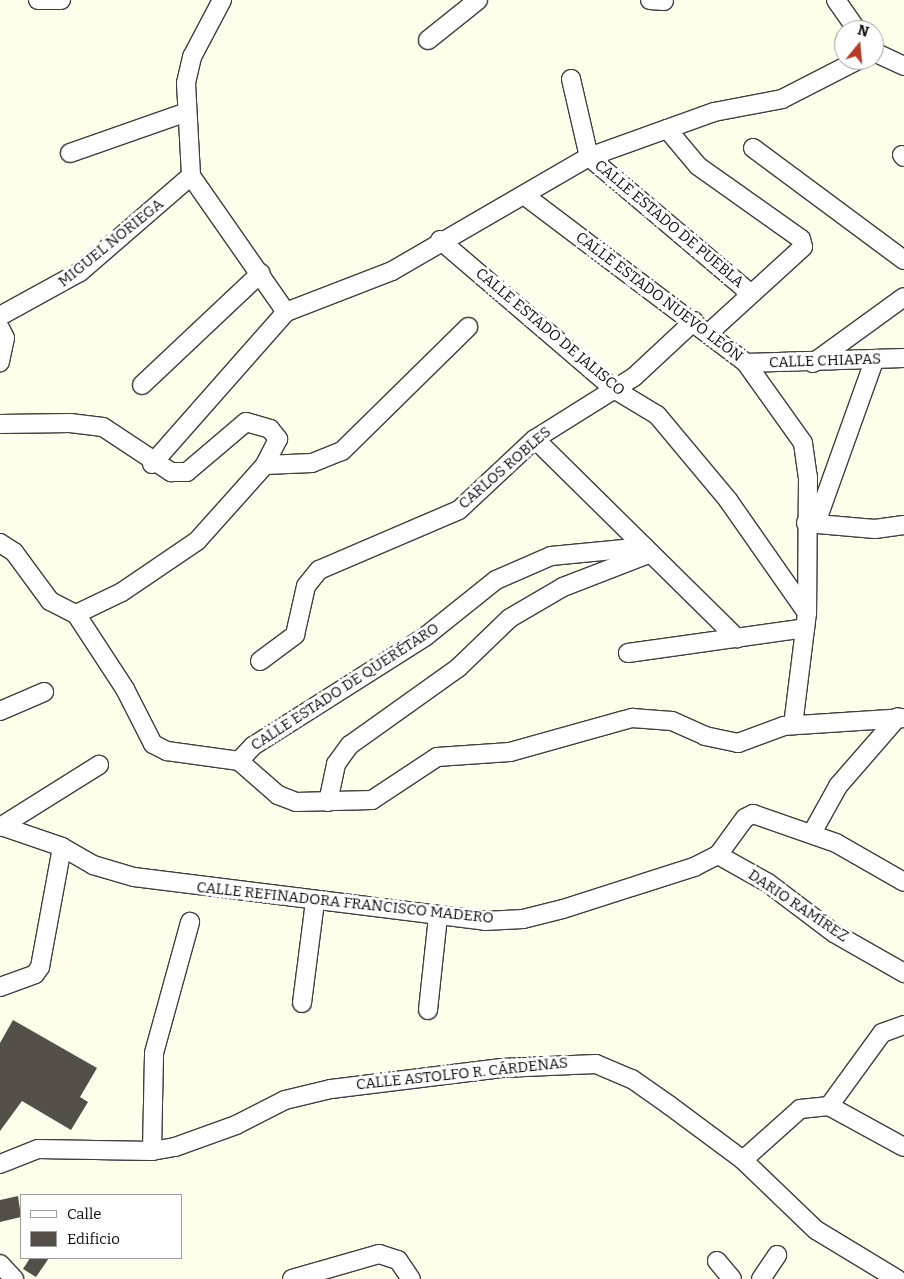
<!DOCTYPE html>
<html>
<head>
<meta charset="utf-8">
<style>
	body { margin:0 }
	#map { position:relative; width:904px; height:1279px; overflow:hidden; background:#fefeeb; font-family:Bitter,serif }
	div>[style] { position:absolute }
	.building>* { inset:0; background:#544f49 }
	.roads { filter:drop-shadow(1px 0 #3f3f3f) drop-shadow(-1px 0 #3f3f3f) drop-shadow(0 1px #3f3f3f) drop-shadow(0 -1px #3f3f3f) }
	.minor>* { height:18px; margin:-9px; padding:0 9px; transform-origin:9px; border-radius:9px; background:#fff }
	span { translate:-50% -50%; white-space:nowrap; text-align:center; line-height:1.15; -webkit-text-stroke:5px #fff; paint-order:stroke }
	.street-label { font-size:15px; color:#0c0c0c }
	.legend { position:absolute; left:20px; top:1194px; width:162px; height:65px; box-sizing:border-box; background:#fff; border:1px solid #9e9e9e; margin:0; padding:6px 9px; list-style:none; font-size:15px; color:#0c0c0c }
	.legend li { display:flex; align-items:center; gap:10px; height:25px }
	.legend b { width:25px; border:1px solid #9e9e9e }
	.north { position:absolute; left:834px; top:20px; width:50px; height:50px; box-sizing:border-box; background:#fff; border:1px solid #9e9e9e; border-radius:50%; rotate:17deg; font-size:14px; font-weight:700; line-height:20px; text-align:center; color:#0c0c0c }
	.north::after { content:''; display:block; margin:auto; width:18px; height:22px; background:#b63c29; clip-path:polygon(50% 0,100% 100%,50% 72%,0 100%) }
</style>
</head>
<body>
<div id="map">
	<div class="building">
		<i style="clip-path:polygon(13px 1020px,97px 1068px,80px 1097px,88px 1102px,71px 1130px,22px 1101px,0 1131px,0 1043px)"></i>
		<i style="clip-path:polygon(18px 1196px,21px 1217px,0 1222px,0 1200px)"></i>
		<i style="clip-path:polygon(30px 1258px,49px 1258px,36px 1277px,23px 1269px)"></i>
	</div>
	<div class="roads">
		<div class="minor">
			<i style="left:38px;top:0;width:23px"></i>
			<i style="left:222px;top:0;width:64px;rotate:117.8deg"></i>
			<i style="left:192px;top:57px;width:27px;rotate:103deg"></i>
			<i style="left:186px;top:83px;width:93px;rotate:86.9deg"></i>
			<i style="left:191px;top:176px;width:166px;rotate:55.1deg"></i>
			<i style="left:286px;top:312px;width:114px;rotate:-21.1deg"></i>
			<i style="left:392px;top:271px;width:228px;rotate:-30.1deg"></i>
			<i style="left:589px;top:157px;width:133px;rotate:-19.8deg"></i>
			<i style="left:714px;top:112px;width:69px;rotate:-10.8deg"></i>
			<i style="left:782px;top:99px;width:85px;rotate:-27.2deg"></i>
			<i style="left:650px;top:0;width:14px;rotate:4deg"></i>
			<i style="left:836px;top:0;width:37px;rotate:55deg"></i>
			<i style="left:428px;top:40px;width:64px;rotate:-38.7deg"></i>
			<i style="left:874px;top:52px;width:33px;rotate:25deg"></i>
			<i style="left:571px;top:79px;width:80px;rotate:77deg"></i>
			<i style="left:589px;top:157px;width:209px;rotate:40.2deg"></i>
			<i style="left:667px;top:129px;width:48px;rotate:50deg"></i>
			<i style="left:698px;top:166px;width:126px;rotate:35.3deg"></i>
			<i style="left:801px;top:239px;width:8px;rotate:76deg"></i>
			<i style="left:803px;top:247px;width:126px;rotate:137.6deg"></i>
			<i style="left:753px;top:148px;width:188px;rotate:36.6deg"></i>
			<i style="left:70px;top:153px;width:121px;rotate:-19.3deg"></i>
			<i style="left:902px;top:155px;width:3px;rotate:45deg"></i>
			<i style="left:524px;top:195px;width:278px;rotate:37.1deg"></i>
			<i style="left:746px;top:363px;width:98px;rotate:54.5deg"></i>
			<i style="left:803px;top:443px;width:34px;rotate:82deg"></i>
			<i style="left:808px;top:477px;width:136px;rotate:90.4deg"></i>
			<i style="left:807px;top:613px;width:113px;rotate:97.1deg"></i>
			<i style="left:440px;top:240px;width:229px;rotate:40.6deg"></i>
			<i style="left:614px;top:389px;width:50px;rotate:31.2deg"></i>
			<i style="left:657px;top:415px;width:111px;rotate:50.1deg"></i>
			<i style="left:728px;top:500px;width:138px;rotate:55deg"></i>
			<i style="left:0;top:316px;width:91px;rotate:-28.8deg"></i>
			<i style="left:80px;top:272px;width:147px;rotate:-40.9deg"></i>
			<i style="left:0;top:328px;width:11px;rotate:63deg"></i>
			<i style="left:5px;top:338px;width:25px;rotate:102deg"></i>
			<i style="left:746px;top:363px;width:158px;rotate:-1.8deg"></i>
			<i style="left:813px;top:363px;width:112px;rotate:-36deg"></i>
			<i style="left:142px;top:385px;width:163px;rotate:-43.3deg"></i>
			<i style="left:0;top:424px;width:70px;rotate:-0.8deg"></i>
			<i style="left:70px;top:423px;width:33px;rotate:7deg"></i>
			<i style="left:103px;top:427px;width:82px;rotate:33.5deg"></i>
			<i style="left:171px;top:472px;width:16px"></i>
			<i style="left:187px;top:472px;width:77px;rotate:-40.3deg"></i>
			<i style="left:246px;top:422px;width:25px;rotate:16deg"></i>
			<i style="left:270px;top:429px;width:13px;rotate:51deg"></i>
			<i style="left:278px;top:439px;width:29px;rotate:117deg"></i>
			<i style="left:265px;top:465px;width:102px;rotate:131.8deg"></i>
			<i style="left:197px;top:541px;width:91px;rotate:145.8deg"></i>
			<i style="left:122px;top:592px;width:51px;rotate:154.4deg"></i>
			<i style="left:535px;top:439px;width:284px;rotate:44.6deg"></i>
			<i style="left:152px;top:464px;width:203px;rotate:-48.6deg"></i>
			<i style="left:265px;top:465px;width:47px;rotate:-2.4deg"></i>
			<i style="left:312px;top:463px;width:32px;rotate:-22deg"></i>
			<i style="left:342px;top:451px;width:177px;rotate:-44.5deg"></i>
			<i style="left:806px;top:523px;width:69px;rotate:5deg"></i>
			<i style="left:875px;top:529px;width:29px;rotate:-8deg"></i>
			<i style="left:816px;top:523px;width:172px;rotate:-70.3deg"></i>
			<i style="left:0;top:543px;width:17px;rotate:33deg"></i>
			<i style="left:14px;top:552px;width:61px;rotate:53.7deg"></i>
			<i style="left:50px;top:601px;width:29px;rotate:27deg"></i>
			<i style="left:76px;top:614px;width:90px;rotate:56.8deg"></i>
			<i style="left:125px;top:689px;width:62px;rotate:63deg"></i>
			<i style="left:153px;top:744px;width:16px;rotate:27deg"></i>
			<i style="left:167px;top:751px;width:73px;rotate:7.9deg"></i>
			<i style="left:239px;top:761px;width:52px;rotate:41.1deg"></i>
			<i style="left:278px;top:795px;width:19px;rotate:21deg"></i>
			<i style="left:296px;top:802px;width:76px;rotate:-1.5deg"></i>
			<i style="left:372px;top:800px;width:78px;rotate:-33.5deg"></i>
			<i style="left:437px;top:757px;width:73px;rotate:-3.9deg"></i>
			<i style="left:510px;top:752px;width:127px;rotate:-15.6deg"></i>
			<i style="left:632px;top:718px;width:40px;rotate:4.3deg"></i>
			<i style="left:672px;top:721px;width:36px;rotate:24deg"></i>
			<i style="left:705px;top:736px;width:34px;rotate:12deg"></i>
			<i style="left:738px;top:743px;width:49px;rotate:-20.3deg"></i>
			<i style="left:784px;top:726px;width:120px;rotate:-3.8deg"></i>
			<i style="left:628px;top:653px;width:179px;rotate:-8deg"></i>
			<i style="left:260px;top:661px;width:44px;rotate:-36.6deg"></i>
			<i style="left:295px;top:635px;width:50px;rotate:-77.3deg"></i>
			<i style="left:306px;top:586px;width:21px;rotate:-51deg"></i>
			<i style="left:319px;top:570px;width:152px;rotate:-23.2deg"></i>
			<i style="left:459px;top:510px;width:104px;rotate:-43.1deg"></i>
			<i style="left:535px;top:439px;width:117px;rotate:-32.1deg"></i>
			<i style="left:634px;top:377px;width:82px;rotate:-43deg"></i>
			<i style="left:0;top:711px;width:48px;rotate:-23.4deg"></i>
			<i style="left:239px;top:761px;width:21px;rotate:-47deg"></i>
			<i style="left:253px;top:746px;width:205px;rotate:-32.4deg"></i>
			<i style="left:426px;top:636px;width:90px;rotate:-38.7deg"></i>
			<i style="left:496px;top:580px;width:60px;rotate:-23.6deg"></i>
			<i style="left:551px;top:556px;width:94px;rotate:-5.5deg"></i>
			<i style="left:328px;top:802px;width:39px;rotate:-78deg"></i>
			<i style="left:336px;top:764px;width:24px;rotate:-54deg"></i>
			<i style="left:350px;top:745px;width:133px;rotate:-35.5deg"></i>
			<i style="left:458px;top:668px;width:72px;rotate:-43.9deg"></i>
			<i style="left:510px;top:618px;width:61px;rotate:-30.3deg"></i>
			<i style="left:563px;top:587px;width:94px;rotate:-21.1deg"></i>
			<i style="left:0;top:827px;width:117px;rotate:-32.1deg"></i>
			<i style="left:4px;top:827px;width:61px;rotate:19deg"></i>
			<i style="left:62px;top:847px;width:36px;rotate:30deg"></i>
			<i style="left:93px;top:865px;width:43px;rotate:16.3deg"></i>
			<i style="left:134px;top:877px;width:354px;rotate:7.1deg"></i>
			<i style="left:485px;top:921px;width:38px;rotate:-3deg"></i>
			<i style="left:523px;top:919px;width:41px;rotate:-14deg"></i>
			<i style="left:563px;top:909px;width:138px;rotate:-17.8deg"></i>
			<i style="left:694px;top:867px;width:27px;rotate:-27deg"></i>
			<i style="left:718px;top:855px;width:46px;rotate:-53.9deg"></i>
			<i style="left:745px;top:818px;width:9px;rotate:-27deg"></i>
			<i style="left:753px;top:814px;width:88px;rotate:19.3deg"></i>
			<i style="left:836px;top:843px;width:78px;rotate:29.8deg"></i>
			<i style="left:812px;top:833px;width:54px;rotate:-61deg"></i>
			<i style="left:838px;top:786px;width:91px;rotate:-49deg"></i>
			<i style="left:718px;top:855px;width:57px;rotate:29.2deg"></i>
			<i style="left:768px;top:883px;width:83px;rotate:37.1deg"></i>
			<i style="left:834px;top:933px;width:81px;rotate:29.7deg"></i>
			<i style="left:0;top:987px;width:37px;rotate:-20deg"></i>
			<i style="left:35px;top:974px;width:9px;rotate:-54deg"></i>
			<i style="left:40px;top:967px;width:122px;rotate:-79.6deg"></i>
			<i style="left:302px;top:1003px;width:103px;rotate:-82.7deg"></i>
			<i style="left:428px;top:1010px;width:95px;rotate:-83.9deg"></i>
			<i style="left:829px;top:1106px;width:85px;rotate:28.7deg"></i>
			<i style="left:152px;top:1151px;width:98px;rotate:-88.8deg"></i>
			<i style="left:154px;top:1053px;width:136px;rotate:-74.6deg"></i>
			<i style="left:743px;top:1160px;width:76px;rotate:-41.8deg"></i>
			<i style="left:800px;top:1109px;width:29px;rotate:-6deg"></i>
			<i style="left:829px;top:1106px;width:90px;rotate:-54deg"></i>
			<i style="left:882px;top:1033px;width:23px;rotate:-20deg"></i>
			<i style="left:0;top:1164px;width:41px;rotate:-21.5deg"></i>
			<i style="left:38px;top:1149px;width:114px;rotate:1deg"></i>
			<i style="left:152px;top:1151px;width:23px;rotate:-10deg"></i>
			<i style="left:175px;top:1147px;width:65px;rotate:-19.8deg"></i>
			<i style="left:236px;top:1125px;width:55px;rotate:-27deg"></i>
			<i style="left:285px;top:1100px;width:47px;rotate:-13.4deg"></i>
			<i style="left:331px;top:1089px;width:172px;rotate:-7deg"></i>
			<i style="left:502px;top:1068px;width:94px;rotate:-2.4deg"></i>
			<i style="left:596px;top:1064px;width:39px;rotate:23deg"></i>
			<i style="left:632px;top:1079px;width:45px;rotate:35.1deg"></i>
			<i style="left:669px;top:1105px;width:92px;rotate:36.6deg"></i>
			<i style="left:743px;top:1160px;width:101px;rotate:43.8deg"></i>
			<i style="left:816px;top:1230px;width:95px;rotate:31.2deg"></i>
			<i style="left:717px;top:1261px;width:23px;rotate:50deg"></i>
			<i style="left:0;top:1264px;width:21px;rotate:47deg"></i>
			<i style="left:292px;top:1279px;width:91px;rotate:-16deg"></i>
			<i style="left:379px;top:1254px;width:20px;rotate:18deg"></i>
			<i style="left:398px;top:1260px;width:23px;rotate:56deg"></i>
			<i style="left:761px;top:1279px;width:29px;rotate:-56deg"></i>
		</div>
	</div>
	<div class="street-label">
		<span style="left:669px;top:224px;rotate:40deg">CALLE ESTADO DE PUEBLA</span>
		<span style="left:111px;top:243px;rotate:-39deg">MIGUEL NORIEGA</span>
		<span style="left:659px;top:297px;rotate:37deg">CALLE ESTADO NUEVO LEÓN</span>
		<span style="left:550px;top:332px;rotate:40deg">CALLE ESTADO DE JALISCO</span>
		<span style="left:825px;top:361px;rotate:-2deg">CALLE CHIAPAS</span>
		<span style="left:505px;top:468px;rotate:-41deg">CARLOS ROBLES</span>
		<span style="left:345px;top:687px;rotate:-33deg">CALLE ESTADO DE QUERÉTARO</span>
		<span style="left:345px;top:903px;rotate:6deg">CALLE REFINADORA FRANCISCO MADERO</span>
		<span style="left:798px;top:906px;rotate:34deg">DARIO RAMÍREZ</span>
		<span style="left:462px;top:1074px;rotate:-6deg">CALLE ASTOLFO R. CÁRDENAS</span>
	</div>
	<ul class="legend">
	<li><b style="height:6px;background:#fff"></b>Calle</li>
	<li><b style="height:14px;background:#544f49"></b>Edificio</li>
	</ul>
	<div class="north">N</div>
</div>
</body>
</html>
